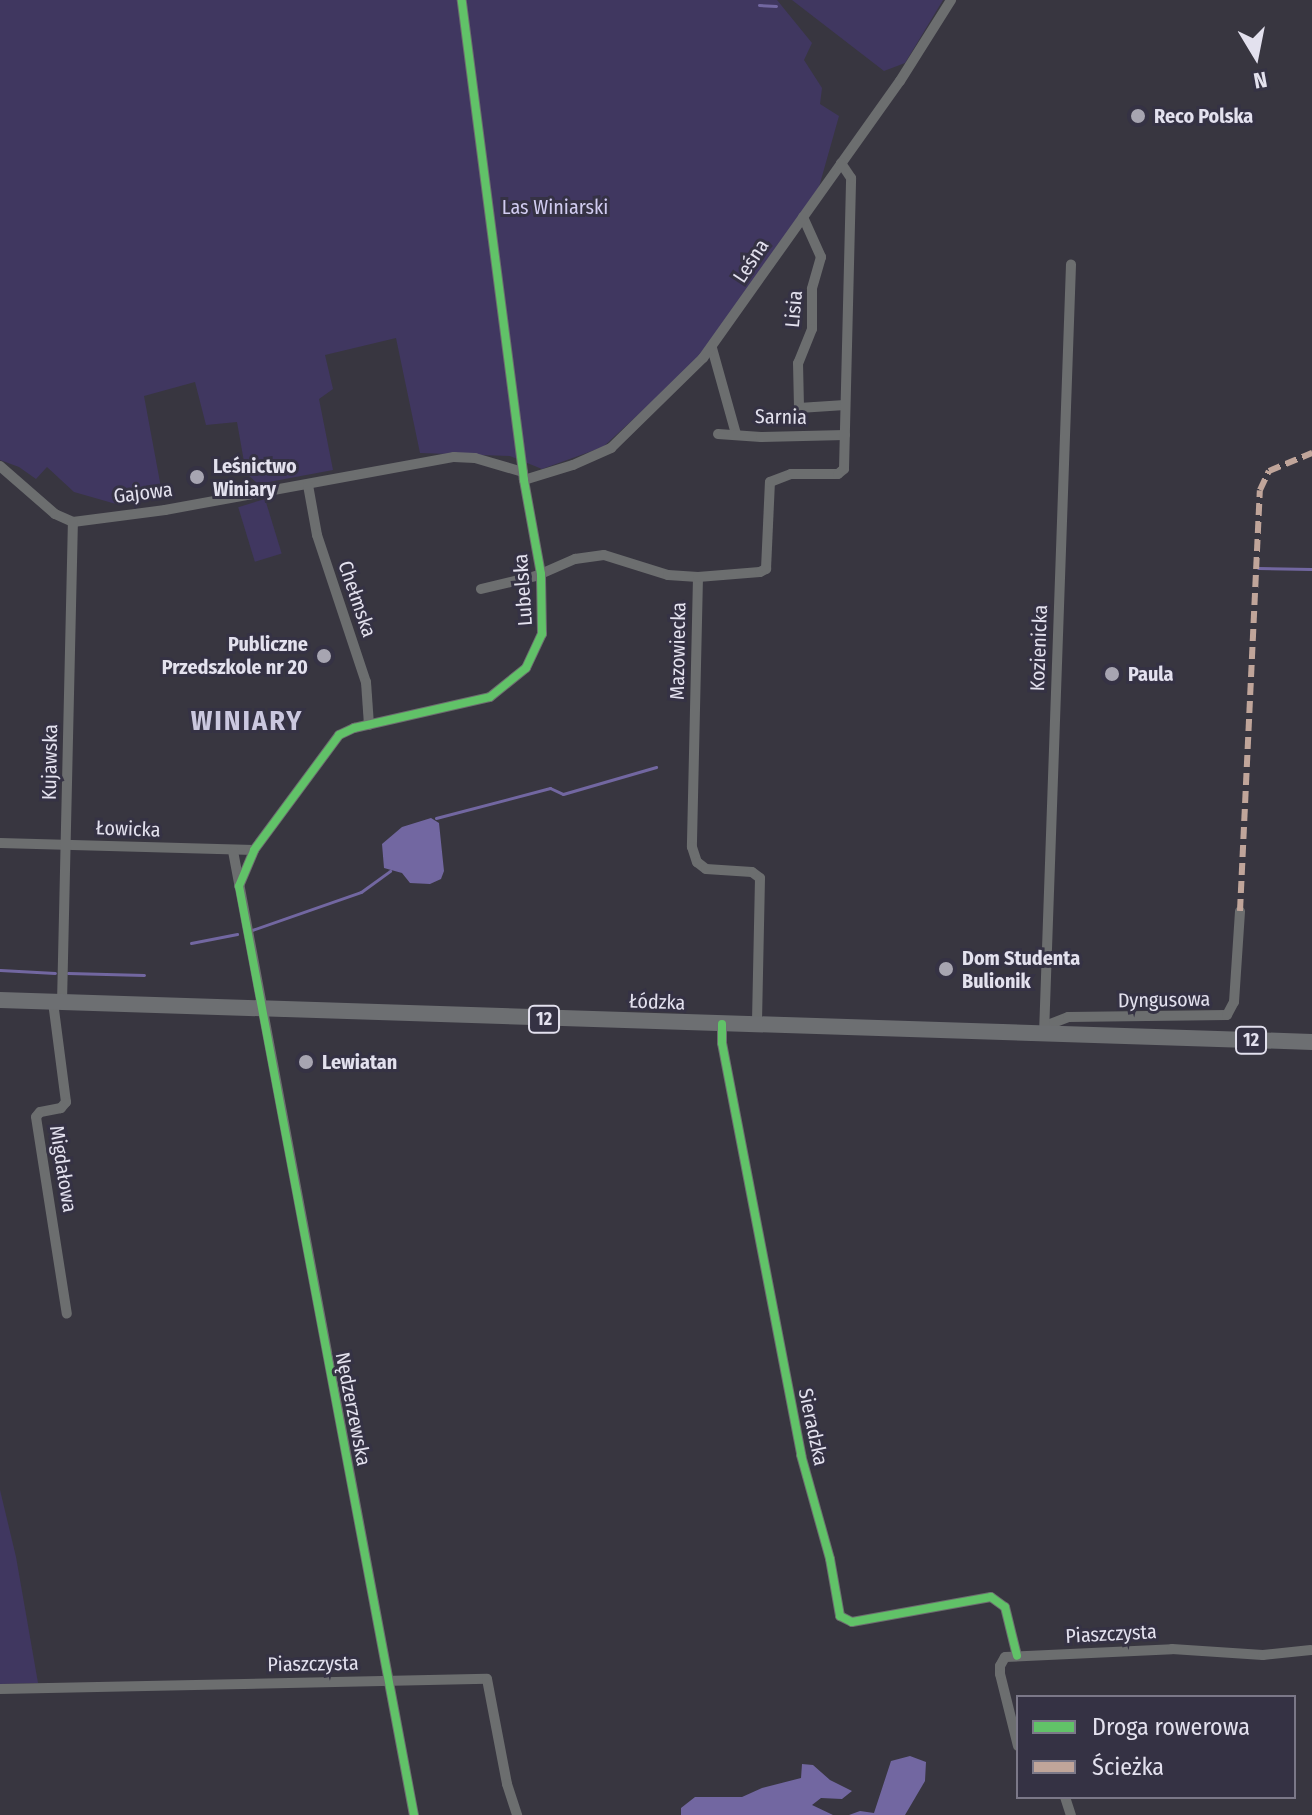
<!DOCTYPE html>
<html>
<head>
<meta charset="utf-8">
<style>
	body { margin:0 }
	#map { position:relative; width:1312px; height:1815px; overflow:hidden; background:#383640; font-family:"Fira Sans Condensed",sans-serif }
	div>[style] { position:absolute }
	.green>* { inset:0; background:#403760; transform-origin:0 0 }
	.water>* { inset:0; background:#7267a1 }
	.stream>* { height:3px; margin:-1.5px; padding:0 1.5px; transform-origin:1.5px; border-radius:1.5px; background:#7267a1 }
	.minor>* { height:10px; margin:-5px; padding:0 5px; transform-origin:5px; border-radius:5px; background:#6c6e6f }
	.primary>* { height:16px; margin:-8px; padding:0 8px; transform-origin:8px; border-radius:8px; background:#6d6f72 }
	.quiet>* { height:6px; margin-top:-3px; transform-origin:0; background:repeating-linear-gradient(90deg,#c0a59a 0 12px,transparent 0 18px) }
	.cycleway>* { height:8px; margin:-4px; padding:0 4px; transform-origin:4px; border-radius:4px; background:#61c268 }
	.dots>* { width:22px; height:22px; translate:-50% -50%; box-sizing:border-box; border:4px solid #353244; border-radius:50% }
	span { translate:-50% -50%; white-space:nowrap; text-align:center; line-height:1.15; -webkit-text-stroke:6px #353244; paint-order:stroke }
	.shield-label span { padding:2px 6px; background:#353244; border:2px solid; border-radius:6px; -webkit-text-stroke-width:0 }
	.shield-label { font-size:18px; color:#e3e1ee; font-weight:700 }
	.poi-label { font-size:20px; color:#e3e1ee; font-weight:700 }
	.left { translate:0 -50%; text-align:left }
	.right { translate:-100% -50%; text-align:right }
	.park-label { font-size:20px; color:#d1ccf0 }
	.street-label { font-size:20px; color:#e3e1ee }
	.district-label { font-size:28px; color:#cbc8df; font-weight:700; letter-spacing:2px }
	.legend { position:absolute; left:1016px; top:1695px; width:280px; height:104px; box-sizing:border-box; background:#353244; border:2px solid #7b7888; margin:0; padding:10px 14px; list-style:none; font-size:24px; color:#e3e1ee }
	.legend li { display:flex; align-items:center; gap:16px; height:40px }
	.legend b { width:40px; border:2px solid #7b7888 }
	.north { position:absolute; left:1216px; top:16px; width:80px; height:80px; -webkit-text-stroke:6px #353244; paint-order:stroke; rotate:170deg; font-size:22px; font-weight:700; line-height:32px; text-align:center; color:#e3e1ee }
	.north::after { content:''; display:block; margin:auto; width:28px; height:36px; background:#e3e1ee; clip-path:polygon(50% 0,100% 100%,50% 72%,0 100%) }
</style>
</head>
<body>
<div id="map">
	<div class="green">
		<i style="clip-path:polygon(0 0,777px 0,812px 43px,804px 60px,822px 88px,820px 104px,839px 116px,819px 187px,741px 302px,691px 366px,603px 447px,542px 469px,510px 456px,420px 453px,396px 338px,325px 355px,333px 389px,319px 399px,333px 470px,258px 484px,246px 473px,237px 422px,206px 425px,195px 382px,144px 396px,162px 493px,116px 504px,74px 492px,47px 467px,36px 479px,19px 467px,0 460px)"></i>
		<i style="clip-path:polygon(792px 0,943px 0,905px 63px,884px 71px)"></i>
		<i style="left:265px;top:499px;width:57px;height:28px;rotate:73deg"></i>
		<i style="clip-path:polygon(0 1490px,16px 1557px,38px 1683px,0 1684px)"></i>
	</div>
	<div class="water">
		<i style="clip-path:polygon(431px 818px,439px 823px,444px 871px,441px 879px,430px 884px,410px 883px,402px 873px,384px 868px,382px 844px,402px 827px)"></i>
		<i style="clip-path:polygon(910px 1756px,926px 1762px,925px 1781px,905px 1815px,849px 1815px,860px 1811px,874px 1813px,891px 1761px)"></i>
		<i style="clip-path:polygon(802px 1764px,813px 1765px,830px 1780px,852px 1791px,842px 1799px,821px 1798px,812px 1805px,833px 1815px,681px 1815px,681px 1808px,695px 1797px,742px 1797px,762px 1788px,801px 1778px)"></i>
	</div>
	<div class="stream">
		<i style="left:759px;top:5px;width:17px;rotate:3deg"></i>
		<i style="left:1258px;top:568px;width:54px;rotate:1.1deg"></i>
		<i style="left:436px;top:818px;width:118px;rotate:-14.7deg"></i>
		<i style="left:550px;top:788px;width:14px;rotate:25deg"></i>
		<i style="left:563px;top:794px;width:97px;rotate:-16.2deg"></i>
		<i style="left:252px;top:930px;width:115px;rotate:-19.2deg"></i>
		<i style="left:361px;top:892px;width:36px;rotate:-36deg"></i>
		<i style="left:191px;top:943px;width:47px;rotate:-11.1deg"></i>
		<i style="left:0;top:970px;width:55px;rotate:3.1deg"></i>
		<i style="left:68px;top:973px;width:76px;rotate:1.5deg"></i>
	</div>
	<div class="minor">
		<i style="left:803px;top:217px;width:44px;rotate:65.8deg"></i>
		<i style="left:821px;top:257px;width:33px;rotate:106deg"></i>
		<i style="left:812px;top:289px;width:40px;rotate:90deg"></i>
		<i style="left:812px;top:329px;width:37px;rotate:112deg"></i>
		<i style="left:798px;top:363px;width:45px;rotate:88.7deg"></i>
		<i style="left:799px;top:408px;width:46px;rotate:-3.7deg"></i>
		<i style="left:712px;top:348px;width:89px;rotate:74.4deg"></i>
		<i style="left:718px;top:434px;width:43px;rotate:4deg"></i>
		<i style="left:761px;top:437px;width:84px;rotate:-1.4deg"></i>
		<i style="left:0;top:466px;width:73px;rotate:41.1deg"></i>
		<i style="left:55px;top:514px;width:20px;rotate:24deg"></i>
		<i style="left:73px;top:522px;width:93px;rotate:-7.4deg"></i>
		<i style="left:165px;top:510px;width:294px;rotate:-10.4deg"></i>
		<i style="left:454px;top:457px;width:21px;rotate:3deg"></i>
		<i style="left:475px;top:458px;width:50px;rotate:16.3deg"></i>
		<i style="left:524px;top:480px;width:51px;rotate:-17deg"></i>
		<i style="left:573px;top:465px;width:42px;rotate:-24.1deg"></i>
		<i style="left:611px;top:448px;width:129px;rotate:-44.4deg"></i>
		<i style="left:703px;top:358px;width:340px;rotate:-54.6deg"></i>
		<i style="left:900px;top:81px;width:96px;rotate:-57.8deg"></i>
		<i style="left:308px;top:485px;width:51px;rotate:79.8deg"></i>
		<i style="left:317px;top:535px;width:155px;rotate:71.6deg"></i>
		<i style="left:366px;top:682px;width:43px;rotate:86deg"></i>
		<i style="left:698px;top:577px;width:270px;rotate:91.3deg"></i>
		<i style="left:692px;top:847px;width:16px;rotate:72deg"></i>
		<i style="left:697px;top:862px;width:11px;rotate:38deg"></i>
		<i style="left:706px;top:869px;width:46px;rotate:3.7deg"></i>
		<i style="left:752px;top:872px;width:10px;rotate:37deg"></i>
		<i style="left:760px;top:878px;width:147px;rotate:91.2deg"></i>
		<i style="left:481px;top:589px;width:57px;rotate:-13.3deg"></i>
		<i style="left:536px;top:576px;width:43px;rotate:-23.6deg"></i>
		<i style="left:575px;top:559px;width:29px;rotate:-8deg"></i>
		<i style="left:604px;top:555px;width:67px;rotate:17.4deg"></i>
		<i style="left:668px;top:575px;width:30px;rotate:4deg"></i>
		<i style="left:698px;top:577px;width:62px;rotate:-4.6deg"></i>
		<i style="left:760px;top:572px;width:7px;rotate:-27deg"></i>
		<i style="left:766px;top:569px;width:87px;rotate:-87.4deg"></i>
		<i style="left:770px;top:482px;width:22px;rotate:-21deg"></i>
		<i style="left:791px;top:474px;width:47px"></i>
		<i style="left:838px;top:474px;width:8px;rotate:-40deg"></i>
		<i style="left:844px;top:469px;width:291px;rotate:-88.6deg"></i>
		<i style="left:851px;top:178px;width:18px;rotate:-124deg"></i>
		<i style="left:0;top:843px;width:254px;rotate:1.6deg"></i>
		<i style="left:233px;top:851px;width:981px;rotate:79.37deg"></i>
		<i style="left:239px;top:886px;width:39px;rotate:-67deg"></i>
		<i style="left:254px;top:850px;width:143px;rotate:-53.5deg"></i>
		<i style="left:339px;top:735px;width:17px;rotate:-25deg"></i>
		<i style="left:354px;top:728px;width:139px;rotate:-12.8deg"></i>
		<i style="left:490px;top:697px;width:46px;rotate:-38.9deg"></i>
		<i style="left:526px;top:668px;width:38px;rotate:-65deg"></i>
		<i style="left:542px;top:634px;width:60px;rotate:-91deg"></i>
		<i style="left:541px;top:574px;width:96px;rotate:-100.3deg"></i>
		<i style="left:524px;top:480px;width:484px;rotate:-97.4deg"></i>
		<i style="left:53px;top:1002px;width:101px;rotate:82.6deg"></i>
		<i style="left:66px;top:1102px;width:8px;rotate:130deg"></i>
		<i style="left:61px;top:1108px;width:21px;rotate:169deg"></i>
		<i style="left:40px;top:1112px;width:6px;rotate:129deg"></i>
		<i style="left:36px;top:1117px;width:199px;rotate:81.1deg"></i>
		<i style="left:62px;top:1003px;width:481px;rotate:-88.7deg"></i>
		<i style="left:722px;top:1024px;width:19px;rotate:90deg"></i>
		<i style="left:722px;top:1043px;width:420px;rotate:79.1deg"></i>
		<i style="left:801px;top:1455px;width:108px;rotate:74.4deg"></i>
		<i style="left:830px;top:1559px;width:58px;rotate:80deg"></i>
		<i style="left:840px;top:1616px;width:13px;rotate:27deg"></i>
		<i style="left:852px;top:1622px;width:141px;rotate:-10.2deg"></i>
		<i style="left:991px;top:1597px;width:17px;rotate:36deg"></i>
		<i style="left:1005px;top:1607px;width:50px;rotate:76.2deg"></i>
		<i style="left:1045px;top:1026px;width:25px;rotate:-21deg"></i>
		<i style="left:1068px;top:1017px;width:159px;rotate:-0.7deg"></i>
		<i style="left:1227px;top:1015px;width:15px;rotate:-62deg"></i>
		<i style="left:1234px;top:1002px;width:91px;rotate:-86.2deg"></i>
		<i style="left:1044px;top:1034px;width:770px;rotate:-87.99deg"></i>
		<i style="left:0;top:1689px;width:487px;rotate:-1.2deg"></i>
		<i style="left:487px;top:1679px;width:107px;rotate:79.2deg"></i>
		<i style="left:507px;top:1784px;width:33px;rotate:72deg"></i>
		<i style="left:1018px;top:1746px;width:74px;rotate:-104deg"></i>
		<i style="left:1000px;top:1674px;width:8px;rotate:-90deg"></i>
		<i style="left:1000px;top:1666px;width:10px;rotate:-61deg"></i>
		<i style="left:1005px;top:1657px;width:167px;rotate:-2.7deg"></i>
		<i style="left:1172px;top:1649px;width:91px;rotate:3.8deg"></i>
		<i style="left:1263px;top:1655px;width:48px;rotate:-5.9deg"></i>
		<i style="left:1065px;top:1797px;width:19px;rotate:72deg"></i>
	</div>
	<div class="primary">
		<i style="left:0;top:1000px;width:1313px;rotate:1.83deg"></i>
	</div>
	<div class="quiet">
		<i style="left:1240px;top:911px;width:421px;rotate:-87.3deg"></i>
		<i style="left:1260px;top:490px;width:21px;rotate:-65deg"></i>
		<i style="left:1269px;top:471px;width:47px;rotate:-22.7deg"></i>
	</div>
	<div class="cycleway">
		<i style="left:722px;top:1024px;width:19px;rotate:90deg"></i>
		<i style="left:722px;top:1043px;width:420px;rotate:79.1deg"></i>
		<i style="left:801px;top:1455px;width:108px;rotate:74.4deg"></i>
		<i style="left:830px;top:1559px;width:58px;rotate:80deg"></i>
		<i style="left:840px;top:1616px;width:13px;rotate:27deg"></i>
		<i style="left:852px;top:1622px;width:141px;rotate:-10.2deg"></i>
		<i style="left:991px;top:1597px;width:17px;rotate:36deg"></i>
		<i style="left:1005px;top:1607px;width:50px;rotate:76.2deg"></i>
		<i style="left:414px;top:1815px;width:945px;rotate:-100.67deg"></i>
		<i style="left:239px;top:886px;width:39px;rotate:-67deg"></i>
		<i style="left:254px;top:850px;width:143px;rotate:-53.5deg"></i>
		<i style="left:339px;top:735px;width:17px;rotate:-25deg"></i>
		<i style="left:354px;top:728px;width:139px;rotate:-12.8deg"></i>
		<i style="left:490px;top:697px;width:46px;rotate:-38.9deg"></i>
		<i style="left:526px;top:668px;width:38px;rotate:-65deg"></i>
		<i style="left:542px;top:634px;width:60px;rotate:-91deg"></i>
		<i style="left:541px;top:574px;width:96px;rotate:-100.3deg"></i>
		<i style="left:524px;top:480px;width:484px;rotate:-97.4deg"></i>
	</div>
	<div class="dots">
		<i style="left:1138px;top:116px;background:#a7a5b1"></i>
		<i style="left:197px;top:477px;background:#a7a5b1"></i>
		<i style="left:324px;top:656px;background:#a7a5b1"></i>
		<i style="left:1112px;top:674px;background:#a7a5b1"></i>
		<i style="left:946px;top:969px;background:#a7a5b1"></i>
		<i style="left:306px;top:1062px;background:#a7a5b1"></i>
	</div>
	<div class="shield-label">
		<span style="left:544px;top:1019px">12</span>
		<span style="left:1251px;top:1040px">12</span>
	</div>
	<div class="poi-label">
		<span class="left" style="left:1154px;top:116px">Reco Polska</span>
		<span class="left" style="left:213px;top:478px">Leśnictwo<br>Winiary</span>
		<span class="right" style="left:308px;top:656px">Publiczne<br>Przedszkole nr 20</span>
		<span class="left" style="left:1128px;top:674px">Paula</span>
		<span class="left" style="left:962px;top:970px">Dom Studenta<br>Bulionik</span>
		<span class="left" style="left:322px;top:1062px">Lewiatan</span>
	</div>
	<div class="park-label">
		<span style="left:555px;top:207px">Las Winiarski</span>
	</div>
	<div class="street-label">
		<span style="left:751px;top:261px;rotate:-57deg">Leśna</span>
		<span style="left:794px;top:309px;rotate:-85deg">Lisia</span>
		<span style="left:781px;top:417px;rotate:1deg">Sarnia</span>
		<span style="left:143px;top:493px;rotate:-7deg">Gajowa</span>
		<span style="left:523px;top:590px;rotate:-94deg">Lubelska</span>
		<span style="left:357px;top:599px;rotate:71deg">Chełmska</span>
		<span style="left:1039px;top:648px;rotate:-88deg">Kozienicka</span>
		<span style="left:678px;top:651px;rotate:-89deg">Mazowiecka</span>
		<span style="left:50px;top:762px;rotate:-89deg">Kujawska</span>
		<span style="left:128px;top:829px;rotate:2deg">Łowicka</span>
		<span style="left:1164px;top:1000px;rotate:-1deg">Dyngusowa</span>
		<span style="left:657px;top:1002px;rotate:2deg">Łódzka</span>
		<span style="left:63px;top:1169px;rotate:81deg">Migdałowa</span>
		<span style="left:353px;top:1409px;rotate:79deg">Nędzerzewska</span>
		<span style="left:813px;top:1427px;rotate:78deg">Sieradzka</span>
		<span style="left:1111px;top:1634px;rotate:-3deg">Piaszczysta</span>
		<span style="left:313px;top:1664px;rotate:-1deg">Piaszczysta</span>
	</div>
	<div class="district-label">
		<span style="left:247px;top:721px">WINIARY</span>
	</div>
	<ul class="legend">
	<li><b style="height:10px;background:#61c268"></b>Droga rowerowa</li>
	<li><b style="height:10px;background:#c0a59a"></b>Ścieżka</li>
	</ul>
	<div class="north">N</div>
</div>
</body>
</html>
